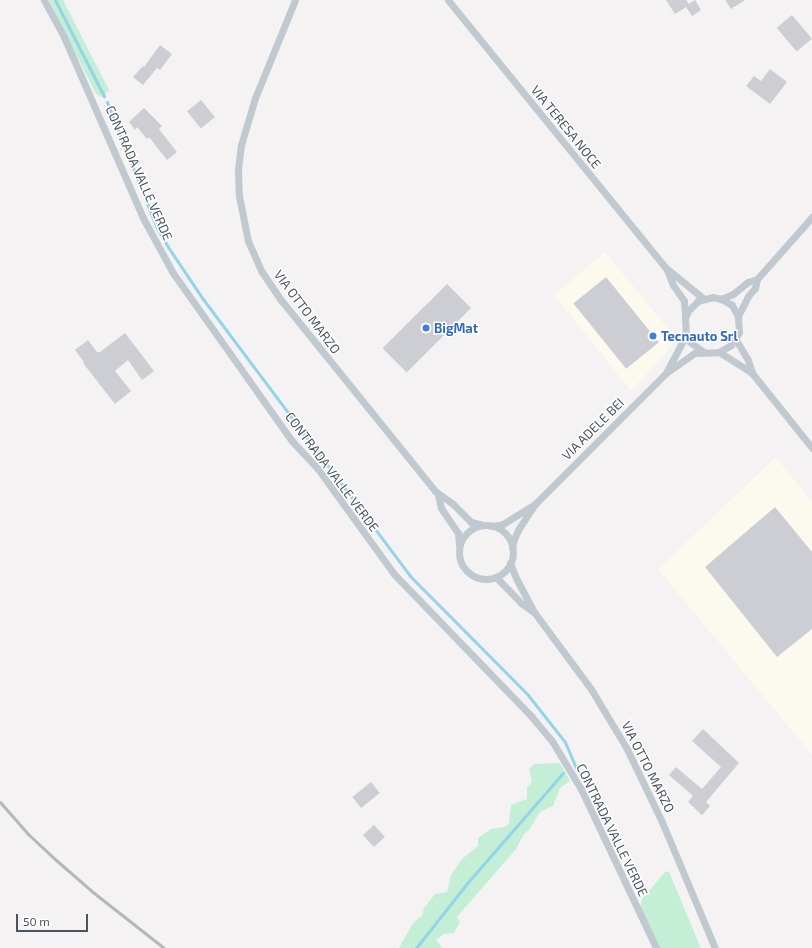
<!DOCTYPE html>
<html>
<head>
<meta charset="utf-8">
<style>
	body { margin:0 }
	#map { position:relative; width:812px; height:948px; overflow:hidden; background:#f4f2f2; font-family:"Exo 2",sans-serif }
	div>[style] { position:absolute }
	.commercial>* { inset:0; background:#fcf9ee }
	.green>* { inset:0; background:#c4efd6 }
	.stream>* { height:3px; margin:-1.5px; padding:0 1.5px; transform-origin:1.5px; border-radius:1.5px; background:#93d4e9 }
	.building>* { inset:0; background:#ccced4; transform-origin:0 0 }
	.minor>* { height:7px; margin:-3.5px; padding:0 3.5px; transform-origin:3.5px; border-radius:3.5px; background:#c1c9d0 }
	.minor>.ring { margin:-3.5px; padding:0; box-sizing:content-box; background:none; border:7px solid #c1c9d0; border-radius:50% }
	.rail>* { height:3px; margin:-1.5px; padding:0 1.5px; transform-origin:1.5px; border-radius:1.5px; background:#b4b7bc }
	.dots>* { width:11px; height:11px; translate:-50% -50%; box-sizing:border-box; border:2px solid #fff; border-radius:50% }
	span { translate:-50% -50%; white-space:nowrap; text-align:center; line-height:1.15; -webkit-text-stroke:3px #fff; paint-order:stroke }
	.street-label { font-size:13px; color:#4a545f }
	.shop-label { font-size:13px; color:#366cbe; font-weight:700 }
	.left { translate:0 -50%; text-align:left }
	.scale { position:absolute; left:16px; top:914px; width:72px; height:18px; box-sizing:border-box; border:2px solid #4a545f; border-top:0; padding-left:5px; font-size:12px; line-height:14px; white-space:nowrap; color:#4a545f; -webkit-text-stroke:3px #fff; paint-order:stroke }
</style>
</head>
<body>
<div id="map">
	<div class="commercial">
		<i style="clip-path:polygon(605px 252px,676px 338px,667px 352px,631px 391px,554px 295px)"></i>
		<i style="clip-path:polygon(776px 457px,812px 502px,812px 755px,658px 569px)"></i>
	</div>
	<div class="green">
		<i style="clip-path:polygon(49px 0,63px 0,109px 90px,104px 96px,101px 97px,96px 94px)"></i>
		<i style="clip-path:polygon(560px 763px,570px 781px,560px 788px,553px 806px,540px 812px,529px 830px,524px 834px,516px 849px,457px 917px,460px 922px,454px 933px,444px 934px,436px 940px,442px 948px,399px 948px,413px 923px,422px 916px,424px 908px,435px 894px,447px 892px,451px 875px,462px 859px,478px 846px,478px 838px,491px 829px,504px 827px,509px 824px,511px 805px,527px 799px,527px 787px,532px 782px,529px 769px,534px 764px)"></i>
		<i style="clip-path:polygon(666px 871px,669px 872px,701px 948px,660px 948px,640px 908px,642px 899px)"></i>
	</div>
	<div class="stream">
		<i style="left:55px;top:0;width:108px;rotate:63deg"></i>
		<i style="left:107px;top:102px;width:133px;rotate:68.4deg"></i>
		<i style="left:156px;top:226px;width:24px;rotate:60deg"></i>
		<i style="left:168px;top:247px;width:63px;rotate:56.1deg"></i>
		<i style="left:203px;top:299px;width:346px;rotate:53.2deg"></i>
		<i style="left:410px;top:576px;width:168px;rotate:45.2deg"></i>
		<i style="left:528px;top:695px;width:60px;rotate:51.8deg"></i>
		<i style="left:565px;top:742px;width:28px;rotate:67deg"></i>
		<i style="left:416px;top:948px;width:85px;rotate:-51.7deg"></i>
		<i style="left:469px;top:881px;width:143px;rotate:-49deg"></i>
	</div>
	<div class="building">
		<i style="clip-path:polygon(666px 0,686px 0,689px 4px,695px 0,701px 10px,692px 16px,686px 7px,675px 14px)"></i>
		<i style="clip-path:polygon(725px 0,745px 0,731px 9px)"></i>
		<i style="left:792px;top:15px;width:31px;height:20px;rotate:50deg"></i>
		<i style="clip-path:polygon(160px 45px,172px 54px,160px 70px,157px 68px,143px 85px,133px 77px,143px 66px,144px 67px)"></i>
		<i style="clip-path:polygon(770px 69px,787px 82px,770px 104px,746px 86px,754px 76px,761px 81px)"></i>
		<i style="left:201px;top:100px;width:22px;height:18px;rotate:51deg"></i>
		<i style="clip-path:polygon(144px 108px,162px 126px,159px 129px,177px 152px,167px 160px,149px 137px,147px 139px,137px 127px,135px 130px,129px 122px)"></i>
		<i style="left:606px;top:277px;width:84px;height:42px;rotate:51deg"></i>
		<i style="left:447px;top:284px;width:34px;height:91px;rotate:45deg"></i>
		<i style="clip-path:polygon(125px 333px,154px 371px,142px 380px,128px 360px,115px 371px,131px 391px,115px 404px,83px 363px,84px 362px,75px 350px,88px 340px,97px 352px,100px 352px)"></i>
		<i style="clip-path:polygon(775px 507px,812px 552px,812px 629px,777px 657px,705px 567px)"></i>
		<i style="clip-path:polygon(703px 729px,739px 763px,706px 802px,710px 806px,702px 815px,688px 802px,693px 796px,669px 775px,676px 767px,702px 789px,721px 767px,692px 741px)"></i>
		<i style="left:371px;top:782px;width:14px;height:24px;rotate:51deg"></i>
		<i style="left:374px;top:825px;width:16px;height:15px;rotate:47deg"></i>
	</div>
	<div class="minor">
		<i style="left:44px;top:0;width:42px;rotate:61.6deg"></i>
		<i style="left:64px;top:37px;width:197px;rotate:66.4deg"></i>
		<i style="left:143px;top:218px;width:63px;rotate:61.4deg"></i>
		<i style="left:173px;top:273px;width:206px;rotate:54.7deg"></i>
		<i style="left:292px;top:441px;width:38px;rotate:47deg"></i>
		<i style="left:318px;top:469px;width:130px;rotate:54.1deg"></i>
		<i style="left:394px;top:574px;width:197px;rotate:46deg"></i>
		<i style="left:531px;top:716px;width:33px;rotate:50deg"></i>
		<i style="left:552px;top:741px;width:56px;rotate:58.9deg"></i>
		<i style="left:581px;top:789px;width:176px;rotate:64.7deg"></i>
		<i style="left:295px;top:0;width:106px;rotate:112.2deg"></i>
		<i style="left:255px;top:98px;width:49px;rotate:106.6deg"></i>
		<i style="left:241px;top:145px;width:26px;rotate:97deg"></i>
		<i style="left:238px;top:171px;width:25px;rotate:88deg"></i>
		<i style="left:239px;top:196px;width:46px;rotate:78.7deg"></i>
		<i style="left:248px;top:241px;width:34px;rotate:66deg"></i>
		<i style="left:262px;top:272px;width:34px;rotate:56deg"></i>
		<i style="left:281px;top:300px;width:245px;rotate:51.1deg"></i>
		<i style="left:435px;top:491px;width:22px;rotate:36deg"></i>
		<i style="left:453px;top:504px;width:25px;rotate:45deg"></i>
		<i style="left:471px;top:522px;width:12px;rotate:14deg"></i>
		<i style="left:448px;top:0;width:345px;rotate:50.9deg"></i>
		<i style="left:666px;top:268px;width:49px;rotate:39.2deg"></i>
		<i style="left:667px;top:270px;width:16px;rotate:68deg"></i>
		<i style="left:673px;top:285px;width:19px;rotate:55deg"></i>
		<i style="left:684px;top:301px;width:16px;rotate:86deg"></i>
		<i style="left:721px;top:299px;width:13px;rotate:-23deg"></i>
		<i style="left:733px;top:294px;width:19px;rotate:-39deg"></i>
		<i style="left:748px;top:282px;width:9px;rotate:-18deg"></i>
		<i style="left:757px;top:279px;width:83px;rotate:-48.4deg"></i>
		<i style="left:738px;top:316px;width:22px;rotate:-63deg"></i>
		<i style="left:748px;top:296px;width:11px;rotate:-49deg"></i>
		<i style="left:755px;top:288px;width:9px;rotate:-77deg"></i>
		<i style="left:736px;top:340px;width:23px;rotate:59deg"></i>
		<i style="left:748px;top:360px;width:14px;rotate:73deg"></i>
		<i style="left:719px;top:352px;width:39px;rotate:32deg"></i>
		<i style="left:752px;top:373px;width:96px;rotate:51.3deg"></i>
		<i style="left:667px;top:371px;width:41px;rotate:-62.2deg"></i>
		<i style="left:438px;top:495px;width:13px;rotate:77deg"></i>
		<i style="left:441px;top:508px;width:30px;rotate:56deg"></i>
		<i style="left:458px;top:533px;width:12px;rotate:85deg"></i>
		<i class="ring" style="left:459px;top:525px;width:47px;height:47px"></i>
		<i style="left:492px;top:526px;width:11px;rotate:-10deg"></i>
		<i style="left:503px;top:524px;width:39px;rotate:-32deg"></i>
		<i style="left:536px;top:503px;width:184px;rotate:-45deg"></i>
		<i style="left:666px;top:373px;width:35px;rotate:-35deg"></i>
		<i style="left:695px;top:353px;width:24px;rotate:-2deg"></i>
		<i style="left:719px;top:352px;width:14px;rotate:-30deg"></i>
		<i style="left:731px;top:345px;width:15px;rotate:-58deg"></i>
		<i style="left:739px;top:332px;width:16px;rotate:-94deg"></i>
		<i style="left:738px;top:316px;width:13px;rotate:-119deg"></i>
		<i style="left:732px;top:305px;width:13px;rotate:-151deg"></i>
		<i style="left:721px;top:299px;width:8px;rotate:-166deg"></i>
		<i style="left:713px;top:297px;width:16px;rotate:165deg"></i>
		<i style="left:698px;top:301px;width:14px;rotate:135deg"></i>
		<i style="left:688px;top:311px;width:8px;rotate:113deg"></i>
		<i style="left:685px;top:318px;width:17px;rotate:87deg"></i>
		<i style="left:686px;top:335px;width:8px;rotate:60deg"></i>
		<i style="left:690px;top:342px;width:17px;rotate:36deg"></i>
		<i style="left:512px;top:547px;width:8px;rotate:-76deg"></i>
		<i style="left:514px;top:539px;width:10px;rotate:-66deg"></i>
		<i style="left:518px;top:530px;width:31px;rotate:-57deg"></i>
		<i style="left:510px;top:563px;width:18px;rotate:68deg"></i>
		<i style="left:517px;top:580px;width:36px;rotate:62deg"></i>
		<i style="left:534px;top:612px;width:96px;rotate:53.5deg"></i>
		<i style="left:591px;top:689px;width:70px;rotate:59deg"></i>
		<i style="left:627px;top:749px;width:81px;rotate:64.4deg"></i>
		<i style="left:662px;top:822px;width:137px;rotate:67.2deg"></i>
		<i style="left:496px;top:577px;width:36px;rotate:46deg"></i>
		<i style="left:521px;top:603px;width:14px;rotate:36deg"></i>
	</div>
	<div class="rail">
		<i style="left:0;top:802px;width:43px;rotate:48.8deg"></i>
		<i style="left:28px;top:834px;width:38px;rotate:43deg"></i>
		<i style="left:56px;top:860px;width:50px;rotate:41deg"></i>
		<i style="left:94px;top:893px;width:89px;rotate:38.2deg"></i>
	</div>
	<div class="dots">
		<i style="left:426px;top:328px;background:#3f7fe0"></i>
		<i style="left:653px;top:336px;background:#3f7fe0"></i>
	</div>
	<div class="street-label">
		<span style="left:566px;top:127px;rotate:51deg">VIA TERESA NOCE</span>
		<span style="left:139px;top:173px;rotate:66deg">CONTRADA VALLE VERDE</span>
		<span style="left:307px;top:312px;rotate:53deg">VIA OTTO MARZO</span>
		<span style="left:593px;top:429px;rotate:-45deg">VIA ADELE BEI</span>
		<span style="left:332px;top:472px;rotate:53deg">CONTRADA VALLE VERDE</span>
		<span style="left:648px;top:767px;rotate:63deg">VIA OTTO MARZO</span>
		<span style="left:612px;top:830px;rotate:64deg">CONTRADA VALLE VERDE</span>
	</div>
	<div class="shop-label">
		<span class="left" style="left:434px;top:328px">BigMat</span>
		<span class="left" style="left:661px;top:336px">Tecnauto Srl</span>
	</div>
	<div class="scale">50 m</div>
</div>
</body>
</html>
